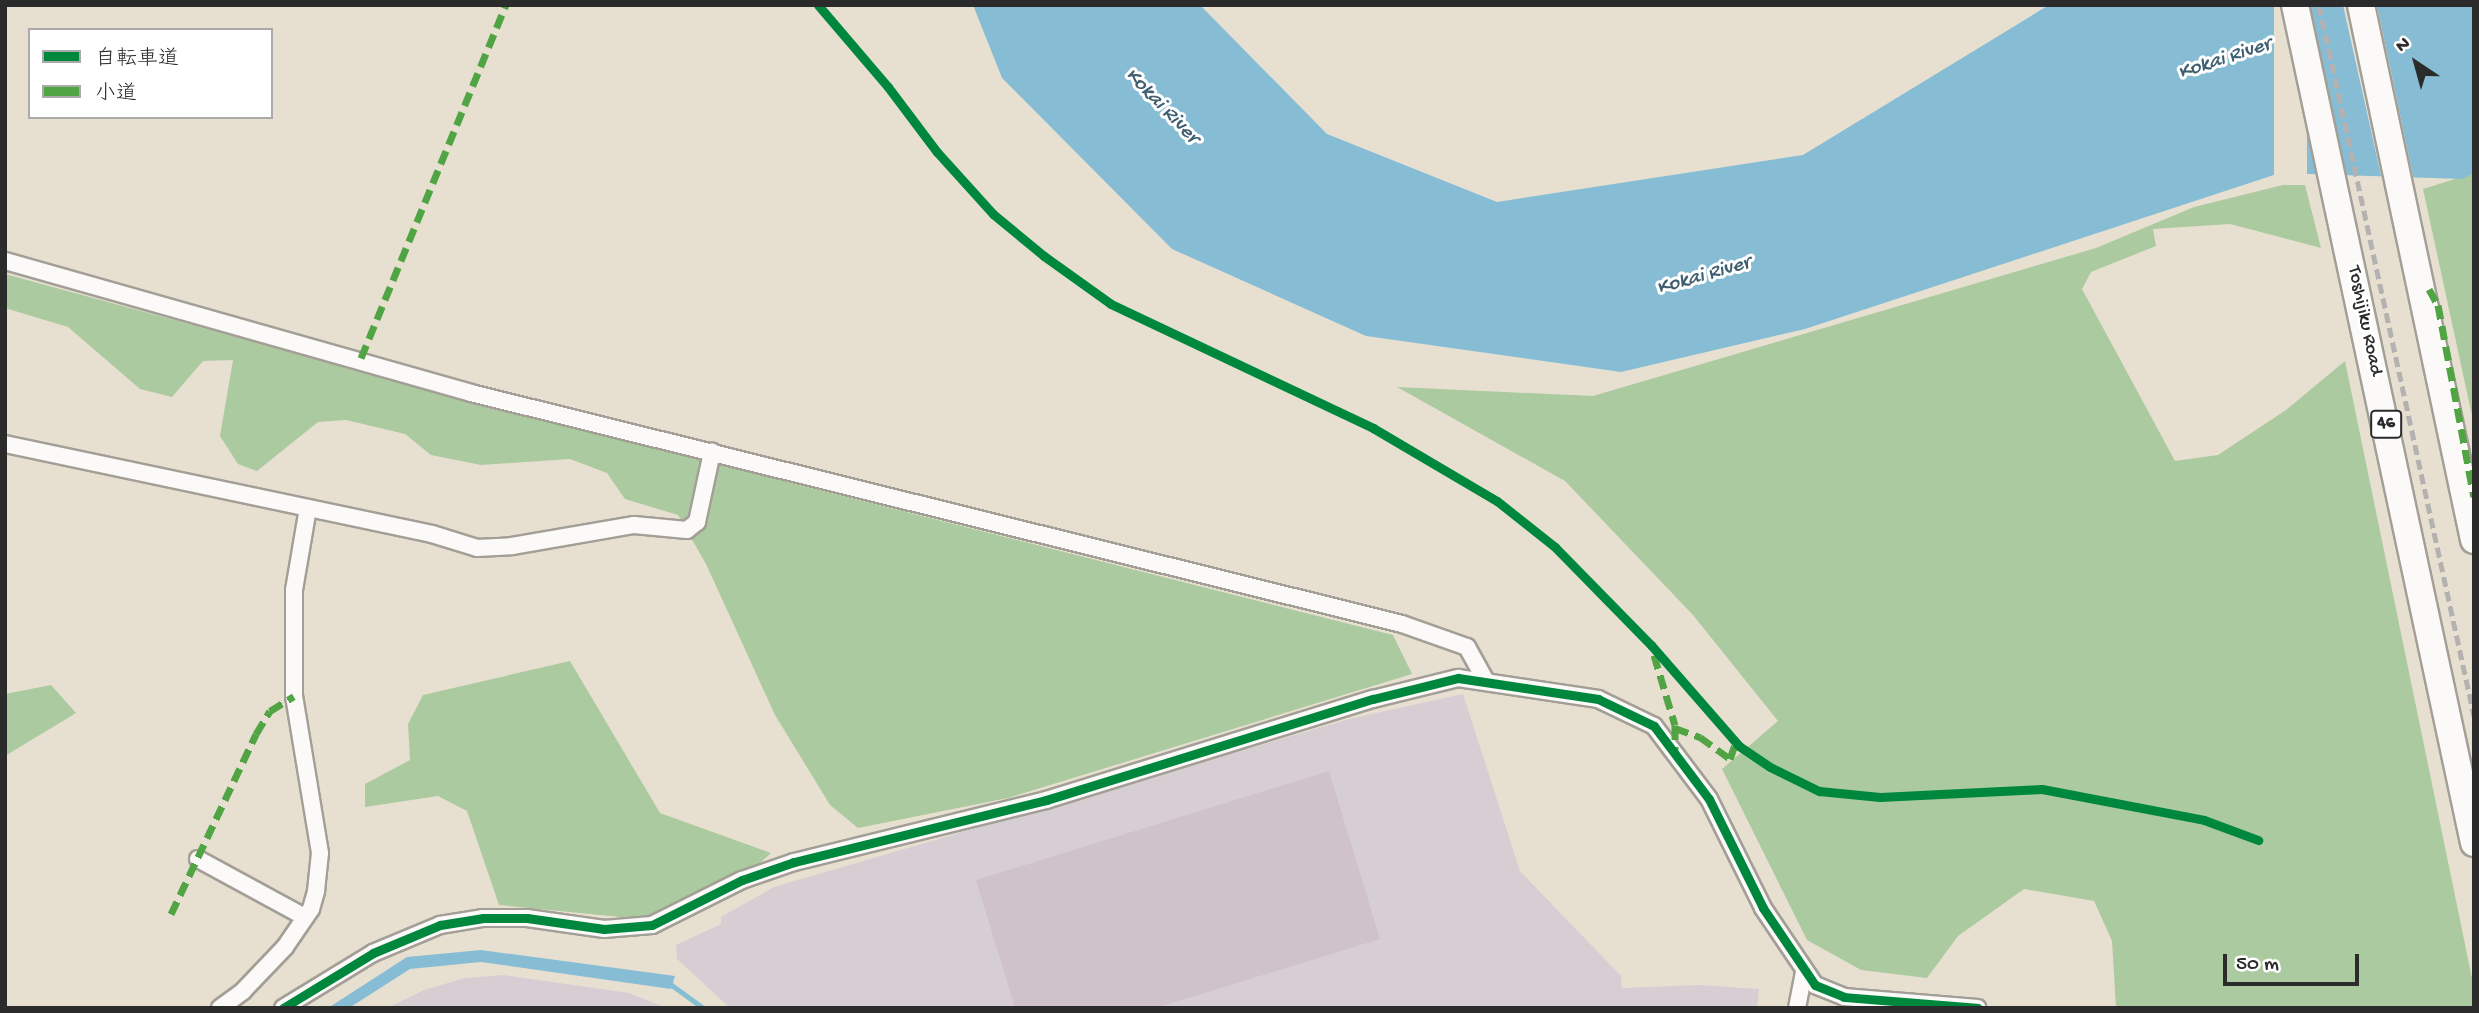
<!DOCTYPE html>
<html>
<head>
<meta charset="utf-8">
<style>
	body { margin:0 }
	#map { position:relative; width:2479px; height:1013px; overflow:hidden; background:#e7e0d1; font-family:"Gochi Hand","Klee One",sans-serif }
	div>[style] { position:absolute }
	.industrial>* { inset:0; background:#d7ced4 }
	.forest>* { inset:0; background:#accaa0 }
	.water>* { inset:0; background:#86bdd5 }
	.pier>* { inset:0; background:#e7e0d1; transform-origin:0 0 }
	.stream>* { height:5px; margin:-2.5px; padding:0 2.5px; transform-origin:2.5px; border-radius:2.5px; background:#86bdd5 }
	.building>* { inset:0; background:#cfc3c9 }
	.roads { filter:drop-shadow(2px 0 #a39f97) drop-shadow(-2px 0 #a39f97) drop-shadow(0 2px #a39f97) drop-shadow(0 -2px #a39f97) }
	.minor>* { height:16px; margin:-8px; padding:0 8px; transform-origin:8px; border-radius:8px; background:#fbfaf8 }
	.primary>* { height:26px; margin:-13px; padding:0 13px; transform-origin:13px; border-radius:13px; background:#fbfaf8 }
	.rail>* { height:5px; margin-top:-2.5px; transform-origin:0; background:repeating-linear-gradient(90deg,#b3b2b0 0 10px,transparent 0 15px) }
	.quiet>* { height:7px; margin-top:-3.5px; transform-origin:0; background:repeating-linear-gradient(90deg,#51a443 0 14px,transparent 0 21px) }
	.cycleway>* { height:9px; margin:-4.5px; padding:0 4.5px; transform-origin:4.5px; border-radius:4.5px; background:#00873e }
	span { translate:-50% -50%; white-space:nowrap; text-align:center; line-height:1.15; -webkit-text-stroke:6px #fff; paint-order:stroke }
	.shield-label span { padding:2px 5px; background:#fff; border:2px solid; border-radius:5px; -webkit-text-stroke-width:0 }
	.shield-label { font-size:18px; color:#2b2b2b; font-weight:700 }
	.street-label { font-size:19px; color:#2b2b2b }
	.water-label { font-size:21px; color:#3f5f70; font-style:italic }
	.frame { position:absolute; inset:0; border:7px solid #2b2b2b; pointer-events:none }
	.legend { position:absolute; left:28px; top:28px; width:245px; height:91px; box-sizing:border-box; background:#fff; border:2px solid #aaa; margin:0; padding:9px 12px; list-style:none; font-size:21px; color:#2b2b2b }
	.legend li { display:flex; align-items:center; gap:14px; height:35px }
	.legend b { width:35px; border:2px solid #aaa }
	.north { position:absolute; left:2381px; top:28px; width:70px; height:70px; -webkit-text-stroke:5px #fff; paint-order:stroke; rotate:324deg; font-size:19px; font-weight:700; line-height:28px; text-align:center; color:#2b2b2b }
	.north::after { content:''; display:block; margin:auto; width:24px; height:32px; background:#2b2b2b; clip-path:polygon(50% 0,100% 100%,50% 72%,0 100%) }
	.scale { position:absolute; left:2223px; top:954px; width:136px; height:32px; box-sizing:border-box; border:4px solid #2b2b2b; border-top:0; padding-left:9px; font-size:21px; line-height:24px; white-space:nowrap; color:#2b2b2b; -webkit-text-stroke:5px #fff; paint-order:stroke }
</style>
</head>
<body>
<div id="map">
	<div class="industrial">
		<i style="clip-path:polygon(1463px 694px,1520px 871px,1621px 976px,1622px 988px,1699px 985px,1759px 989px,1757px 1008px,730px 1008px,677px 959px,676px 945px,721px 924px,721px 917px,774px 887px,1353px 718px)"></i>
		<i style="clip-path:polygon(503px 975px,629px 993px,667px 1008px,387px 1008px,424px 990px,465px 978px)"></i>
	</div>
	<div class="forest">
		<i style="clip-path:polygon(2474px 173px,2474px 425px,2423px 189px)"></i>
		<i style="clip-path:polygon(2283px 185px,2305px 185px,2321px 248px,2230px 224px,2153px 229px,2156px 246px,2091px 272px,2082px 289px,2175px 461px,2218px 455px,2286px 410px,2345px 361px,2474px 988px,2474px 1008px,2116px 1008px,2112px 941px,2094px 901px,2024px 889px,1958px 936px,1927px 978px,1861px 970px,1807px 940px,1722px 769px,1778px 721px,1693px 615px,1565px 481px,1397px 387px,1593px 396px,2096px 248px,2194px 207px)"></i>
		<i style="clip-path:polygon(5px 274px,576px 429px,689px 453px,787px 482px,1393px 635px,1412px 674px,1008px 798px,858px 828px,830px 805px,775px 715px,706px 564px,678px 515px,625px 499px,607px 473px,570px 459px,481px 465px,431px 455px,405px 434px,346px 420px,318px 422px,257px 471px,238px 464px,220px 436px,233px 360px,203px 361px,172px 397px,140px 389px,68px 327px,5px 308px)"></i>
		<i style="clip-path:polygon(570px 661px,660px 813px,771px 853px,757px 866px,641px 919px,499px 905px,467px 811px,438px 796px,365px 807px,365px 784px,410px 760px,408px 724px,423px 695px)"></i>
		<i style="clip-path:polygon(51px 685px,76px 713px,5px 756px,5px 694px)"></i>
	</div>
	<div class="water">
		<i style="clip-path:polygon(973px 5px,1200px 5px,1327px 134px,1497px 202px,1803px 155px,2049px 5px,2474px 5px,2474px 173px,2462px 179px,2280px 173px,1805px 329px,1621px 372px,1366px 336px,1172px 249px,1002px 78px)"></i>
		<i style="clip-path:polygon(481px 950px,675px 976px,671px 989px,481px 962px,410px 969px,349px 1008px,328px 1008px,407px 957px)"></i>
	</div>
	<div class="pier">
		<i style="left:2274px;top:5px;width:33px;height:176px"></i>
		<i style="clip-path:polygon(2343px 5px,2377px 5px,2414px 181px,2382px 180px)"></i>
	</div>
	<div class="stream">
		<i style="left:666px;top:981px;width:46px;rotate:36.1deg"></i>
	</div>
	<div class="building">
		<i style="clip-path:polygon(1329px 771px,1380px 939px,1156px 1008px,1015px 1008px,976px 880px)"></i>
	</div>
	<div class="roads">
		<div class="minor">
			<i style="left:5px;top:261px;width:484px;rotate:15.8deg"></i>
			<i style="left:471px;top:393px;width:959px;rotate:13.93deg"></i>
			<i style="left:1402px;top:624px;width:69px;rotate:19.5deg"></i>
			<i style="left:1467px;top:647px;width:39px;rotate:61deg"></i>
			<i style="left:5px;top:444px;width:436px;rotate:11.9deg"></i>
			<i style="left:432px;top:534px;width:47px;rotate:17.3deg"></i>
			<i style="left:477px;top:548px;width:35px;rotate:-3deg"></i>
			<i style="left:512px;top:546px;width:124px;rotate:-9.8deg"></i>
			<i style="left:634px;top:525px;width:53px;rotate:5.4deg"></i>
			<i style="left:687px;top:530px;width:13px;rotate:-39deg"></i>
			<i style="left:697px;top:522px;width:72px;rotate:-77.9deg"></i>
			<i style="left:198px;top:859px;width:122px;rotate:28.5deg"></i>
			<i style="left:220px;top:1008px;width:29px;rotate:-36deg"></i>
			<i style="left:243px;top:991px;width:61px;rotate:-46.3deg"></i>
			<i style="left:285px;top:947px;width:46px;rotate:-55.6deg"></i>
			<i style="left:311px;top:909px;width:19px;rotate:-74deg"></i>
			<i style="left:316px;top:891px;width:38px;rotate:-84deg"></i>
			<i style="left:320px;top:853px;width:159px;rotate:-99.4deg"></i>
			<i style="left:294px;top:696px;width:106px;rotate:-90deg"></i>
			<i style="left:294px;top:590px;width:83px;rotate:-80.3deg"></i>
			<i style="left:283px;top:1008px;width:105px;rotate:-31.4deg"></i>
			<i style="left:373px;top:953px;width:73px;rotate:-22.7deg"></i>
			<i style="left:440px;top:925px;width:44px;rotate:-9.2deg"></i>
			<i style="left:483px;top:918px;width:44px"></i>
			<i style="left:527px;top:918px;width:78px;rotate:8.1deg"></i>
			<i style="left:604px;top:929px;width:48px;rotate:-4.8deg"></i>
			<i style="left:652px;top:925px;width:101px;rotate:-26.6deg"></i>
			<i style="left:742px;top:880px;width:55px;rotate:-19.1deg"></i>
			<i style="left:794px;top:862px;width:260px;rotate:-13.8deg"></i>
			<i style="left:1046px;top:800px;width:342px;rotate:-17.2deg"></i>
			<i style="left:1373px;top:699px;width:88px;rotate:-13.9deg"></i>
			<i style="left:1458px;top:678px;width:142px;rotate:8.5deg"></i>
			<i style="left:1598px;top:699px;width:62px;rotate:25.7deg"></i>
			<i style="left:1654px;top:726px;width:91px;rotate:53deg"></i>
			<i style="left:1709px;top:799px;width:122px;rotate:63.6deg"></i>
			<i style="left:1763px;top:908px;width:93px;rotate:56deg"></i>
			<i style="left:1815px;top:985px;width:31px;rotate:22deg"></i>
			<i style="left:1844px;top:997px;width:134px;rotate:4.7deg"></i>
			<i style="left:1797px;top:1008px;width:36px;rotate:-79deg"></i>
		</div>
		<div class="primary">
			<i style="left:2295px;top:5px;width:857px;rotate:77.94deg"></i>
			<i style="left:2361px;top:5px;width:547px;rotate:78.07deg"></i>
		</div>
	</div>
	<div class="rail">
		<i style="left:2319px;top:5px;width:728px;rotate:77.7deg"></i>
	</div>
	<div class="quiet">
		<i style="left:2429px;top:289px;width:18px;rotate:61deg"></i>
		<i style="left:2438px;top:305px;width:195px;rotate:79.4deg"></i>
		<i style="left:361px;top:358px;width:382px;rotate:-67.7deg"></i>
		<i style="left:1654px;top:655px;width:73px;rotate:73.3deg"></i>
		<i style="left:1675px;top:725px;width:25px;rotate:90deg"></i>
		<i style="left:1675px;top:728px;width:27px;rotate:20deg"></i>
		<i style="left:1700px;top:737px;width:37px;rotate:36deg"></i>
		<i style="left:1730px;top:759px;width:18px;rotate:-71deg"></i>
		<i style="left:171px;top:914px;width:199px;rotate:-64.7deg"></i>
		<i style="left:256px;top:734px;width:27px;rotate:-59deg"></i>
		<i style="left:270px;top:711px;width:28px;rotate:-32deg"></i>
	</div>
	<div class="cycleway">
		<i style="left:818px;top:5px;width:108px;rotate:49.5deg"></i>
		<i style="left:888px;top:87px;width:81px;rotate:53deg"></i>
		<i style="left:937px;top:152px;width:84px;rotate:47.9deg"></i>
		<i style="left:993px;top:214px;width:66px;rotate:39.5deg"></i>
		<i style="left:1044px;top:256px;width:82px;rotate:35.6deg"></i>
		<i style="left:1111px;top:304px;width:290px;rotate:25.3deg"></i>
		<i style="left:1373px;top:428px;width:144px;rotate:30.5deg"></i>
		<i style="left:1497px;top:501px;width:74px;rotate:38.4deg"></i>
		<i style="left:1555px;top:547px;width:137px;rotate:45.6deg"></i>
		<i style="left:1651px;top:645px;width:134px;rotate:48.9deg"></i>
		<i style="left:1739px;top:746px;width:37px;rotate:34deg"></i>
		<i style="left:1770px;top:767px;width:55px;rotate:26.1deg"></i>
		<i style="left:1819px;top:791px;width:61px;rotate:5.6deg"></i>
		<i style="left:1880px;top:797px;width:162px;rotate:-2.8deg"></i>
		<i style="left:2042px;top:789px;width:165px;rotate:10.8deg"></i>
		<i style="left:2204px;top:820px;width:58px;rotate:20.3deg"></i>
		<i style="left:283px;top:1008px;width:105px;rotate:-31.4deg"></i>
		<i style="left:373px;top:953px;width:73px;rotate:-22.7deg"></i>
		<i style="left:440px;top:925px;width:44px;rotate:-9.2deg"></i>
		<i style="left:483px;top:918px;width:44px"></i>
		<i style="left:527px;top:918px;width:78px;rotate:8.1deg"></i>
		<i style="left:604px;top:929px;width:48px;rotate:-4.8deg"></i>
		<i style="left:652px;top:925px;width:101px;rotate:-26.6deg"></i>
		<i style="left:742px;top:880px;width:55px;rotate:-19.1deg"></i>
		<i style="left:794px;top:862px;width:260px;rotate:-13.8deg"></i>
		<i style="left:1046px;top:800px;width:342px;rotate:-17.2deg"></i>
		<i style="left:1373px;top:699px;width:88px;rotate:-13.9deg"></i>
		<i style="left:1458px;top:678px;width:142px;rotate:8.5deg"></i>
		<i style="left:1598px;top:699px;width:62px;rotate:25.7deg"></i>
		<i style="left:1654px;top:726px;width:91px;rotate:53deg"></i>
		<i style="left:1709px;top:799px;width:122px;rotate:63.6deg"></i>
		<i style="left:1763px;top:908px;width:93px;rotate:56deg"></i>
		<i style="left:1815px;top:985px;width:31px;rotate:22deg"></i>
		<i style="left:1844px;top:997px;width:134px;rotate:4.7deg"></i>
	</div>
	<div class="shield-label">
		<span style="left:2386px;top:424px">46</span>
	</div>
	<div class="street-label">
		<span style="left:2364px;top:321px;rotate:78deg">Toshijiku Road</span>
	</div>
	<div class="water-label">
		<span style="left:2225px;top:60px;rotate:-18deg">Kokai River</span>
		<span style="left:1161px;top:107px;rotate:46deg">Kokai River</span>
		<span style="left:1704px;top:277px;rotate:-16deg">Kokai River</span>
	</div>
	<div class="frame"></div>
	<ul class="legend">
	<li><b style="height:9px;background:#00873e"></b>自転車道</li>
	<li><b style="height:9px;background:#51a443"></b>小道</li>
	</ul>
	<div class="north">N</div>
	<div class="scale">50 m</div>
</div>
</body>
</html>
